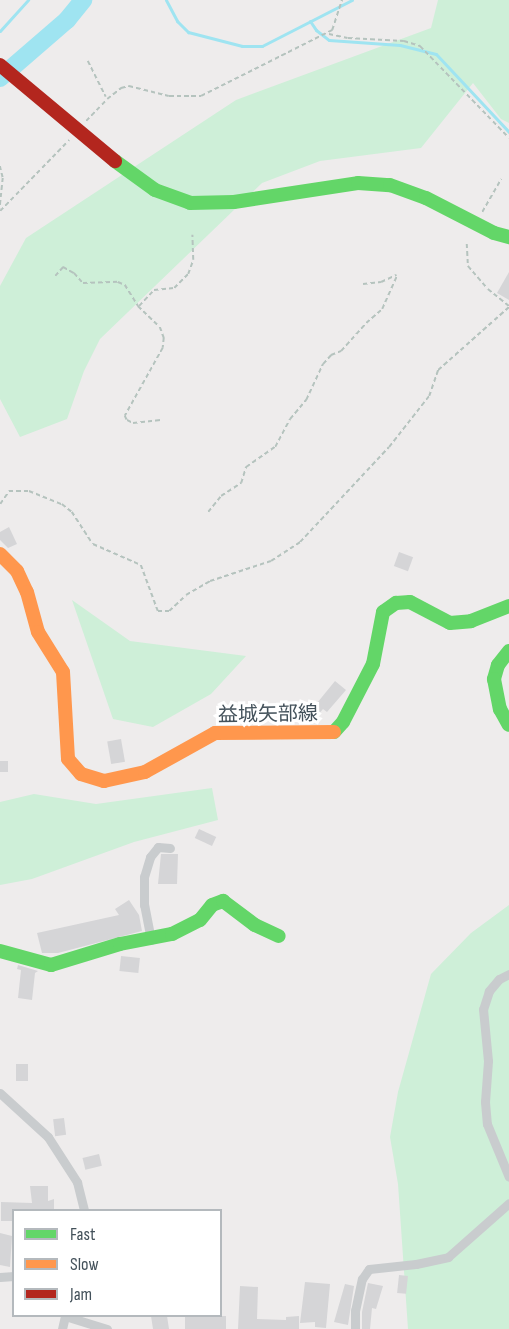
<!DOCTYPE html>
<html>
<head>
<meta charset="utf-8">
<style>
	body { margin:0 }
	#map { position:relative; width:509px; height:1329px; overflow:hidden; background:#eeecec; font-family:"Sofia Sans Condensed","Noto Sans JP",sans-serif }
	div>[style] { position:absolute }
	.green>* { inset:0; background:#ceefd8 }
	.stream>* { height:3px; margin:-1.5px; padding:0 1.5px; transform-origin:1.5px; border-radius:1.5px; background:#9fe4f1 }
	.river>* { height:18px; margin:-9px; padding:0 9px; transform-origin:9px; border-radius:9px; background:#9fe4f1 }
	.building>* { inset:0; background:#d5d5d7; transform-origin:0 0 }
	.path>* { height:1.5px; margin-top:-0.75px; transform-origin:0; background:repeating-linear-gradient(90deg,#b5c3be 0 4.5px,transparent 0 7.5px) }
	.street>* { height:9px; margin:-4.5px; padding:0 4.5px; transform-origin:4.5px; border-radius:4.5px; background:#c9ccce }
	.fast>* { height:14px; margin:-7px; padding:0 7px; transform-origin:7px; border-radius:7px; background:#63d668 }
	.slow>* { height:14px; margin:-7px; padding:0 7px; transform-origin:7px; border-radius:7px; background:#ff974d }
	.jam-bridge>* { height:14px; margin:-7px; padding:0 7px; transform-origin:7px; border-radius:7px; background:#b3261e }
	span { translate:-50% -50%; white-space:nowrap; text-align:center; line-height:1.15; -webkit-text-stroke:6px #fff; paint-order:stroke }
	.street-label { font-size:20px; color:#43515a }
	.legend { position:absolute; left:12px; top:1209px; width:210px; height:108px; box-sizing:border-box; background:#fff; border:2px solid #b4b9bd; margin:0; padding:8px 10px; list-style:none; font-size:18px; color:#43515a }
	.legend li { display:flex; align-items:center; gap:12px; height:30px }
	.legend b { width:30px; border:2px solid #b4b9bd }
</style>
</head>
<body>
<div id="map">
	<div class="green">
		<i style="clip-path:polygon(438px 0,509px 0,509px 123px,501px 119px,473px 83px,421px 148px,320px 161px,262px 183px,100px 339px,84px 371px,67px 419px,20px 437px,0 399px,0 286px,26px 238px,236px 100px,431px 28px)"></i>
		<i style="clip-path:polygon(72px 600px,130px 641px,246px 656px,211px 694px,153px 727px,113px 719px)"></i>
		<i style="clip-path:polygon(212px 788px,218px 820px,134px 842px,32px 879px,0 885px,0 802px,34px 794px,96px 804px)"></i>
		<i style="clip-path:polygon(509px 905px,509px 1329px,408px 1329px,398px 1184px,390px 1137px,398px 1092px,431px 974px,471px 933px)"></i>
	</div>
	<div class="stream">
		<i style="left:166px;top:0;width:24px;rotate:62deg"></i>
		<i style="left:177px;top:21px;width:16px;rotate:45deg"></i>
		<i style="left:188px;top:32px;width:56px;rotate:14.5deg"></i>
		<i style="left:242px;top:46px;width:20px"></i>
		<i style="left:262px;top:46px;width:101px;rotate:-27.1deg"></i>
		<i style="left:310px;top:21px;width:11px;rotate:56deg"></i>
		<i style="left:316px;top:30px;width:16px;rotate:38deg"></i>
		<i style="left:329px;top:40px;width:71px;rotate:4deg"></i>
		<i style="left:400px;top:45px;width:37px;rotate:14deg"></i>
		<i style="left:436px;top:54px;width:107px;rotate:46.9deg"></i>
		<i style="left:0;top:31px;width:42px;rotate:-47.9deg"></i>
	</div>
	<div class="river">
		<i style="left:0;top:78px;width:89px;rotate:-40.9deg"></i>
		<i style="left:67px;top:20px;width:26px;rotate:-51deg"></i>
	</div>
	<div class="building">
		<i style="clip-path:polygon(509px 272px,509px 300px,497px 293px)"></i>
		<i style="clip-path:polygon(9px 527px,17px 544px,8px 548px,0 540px,0 532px)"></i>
		<i style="left:399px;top:552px;width:15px;height:15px;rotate:20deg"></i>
		<i style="clip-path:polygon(335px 681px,346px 690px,327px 712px,323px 709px,310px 724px,304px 719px)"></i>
		<i style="left:121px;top:739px;width:23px;height:14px;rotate:80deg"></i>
		<i style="left:0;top:761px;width:8px;height:11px"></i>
		<i style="left:199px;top:829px;width:19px;height:10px;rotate:25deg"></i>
		<i style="clip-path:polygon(161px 854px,178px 854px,177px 884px,158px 884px)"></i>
		<i style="clip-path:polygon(129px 900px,139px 915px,142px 931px,58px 953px,42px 953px,37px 933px,119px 915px,115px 909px)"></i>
		<i style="left:121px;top:956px;width:19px;height:15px;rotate:6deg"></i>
		<i style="clip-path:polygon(18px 965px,38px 971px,35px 973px,32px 1000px,18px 998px,21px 970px,17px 969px)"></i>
		<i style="left:16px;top:1064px;width:12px;height:17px"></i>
		<i style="left:64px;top:1118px;width:17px;height:11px;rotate:83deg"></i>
		<i style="left:99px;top:1154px;width:12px;height:17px;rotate:76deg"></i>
		<i style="clip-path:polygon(30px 1186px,48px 1186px,48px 1201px,54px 1199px,54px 1210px,14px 1210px,14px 1221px,1px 1221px,1px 1202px,32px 1203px)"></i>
		<i style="clip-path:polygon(0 1233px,12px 1236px,10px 1267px,0 1265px)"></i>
		<i style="left:399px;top:1275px;width:9px;height:18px;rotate:6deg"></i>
		<i style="clip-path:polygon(305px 1282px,330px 1284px,326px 1328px,315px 1327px,315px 1322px,300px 1323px)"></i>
		<i style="clip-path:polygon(368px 1283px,383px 1286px,376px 1309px,372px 1308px,370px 1329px,362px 1329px,362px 1312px)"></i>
		<i style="clip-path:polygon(345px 1284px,354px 1286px,348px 1325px,334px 1322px)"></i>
		<i style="clip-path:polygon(240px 1286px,258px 1287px,257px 1319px,286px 1320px,286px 1317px,299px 1316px,299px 1329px,238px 1329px)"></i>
		<i style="clip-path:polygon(151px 1316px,167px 1316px,169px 1329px,153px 1329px)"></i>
		<i style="left:185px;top:1316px;width:41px;height:13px"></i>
	</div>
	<div class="path">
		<i style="left:329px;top:34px;width:19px;rotate:12deg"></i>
		<i style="left:348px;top:38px;width:56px;rotate:3.1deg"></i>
		<i style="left:404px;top:41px;width:17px;rotate:17deg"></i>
		<i style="left:420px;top:46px;width:128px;rotate:45.9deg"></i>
		<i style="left:88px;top:61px;width:40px;rotate:63.4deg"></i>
		<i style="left:86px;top:121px;width:30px;rotate:-46deg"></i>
		<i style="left:107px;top:99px;width:18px;rotate:-38deg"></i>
		<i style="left:121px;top:88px;width:8px;rotate:-14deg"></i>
		<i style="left:129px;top:86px;width:41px;rotate:14deg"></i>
		<i style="left:169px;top:96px;width:32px"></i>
		<i style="left:201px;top:96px;width:147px;rotate:-26.7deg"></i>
		<i style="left:332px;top:30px;width:32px;rotate:-72deg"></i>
		<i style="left:0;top:166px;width:12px;rotate:76deg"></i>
		<i style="left:3px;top:178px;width:31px;rotate:96deg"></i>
		<i style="left:0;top:211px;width:99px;rotate:-45.8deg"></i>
		<i style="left:482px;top:212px;width:38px;rotate:-60deg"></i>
		<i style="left:467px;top:244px;width:22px;rotate:87deg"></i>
		<i style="left:468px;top:266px;width:30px;rotate:49deg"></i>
		<i style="left:488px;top:289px;width:27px;rotate:39deg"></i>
		<i style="left:55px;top:276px;width:12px;rotate:-48deg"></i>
		<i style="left:63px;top:267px;width:13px;rotate:29deg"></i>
		<i style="left:74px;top:273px;width:13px;rotate:48deg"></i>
		<i style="left:83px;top:283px;width:35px;rotate:-2deg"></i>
		<i style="left:118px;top:282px;width:8px;rotate:23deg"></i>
		<i style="left:125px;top:285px;width:25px;rotate:58deg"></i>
		<i style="left:138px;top:306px;width:30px;rotate:44deg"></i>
		<i style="left:160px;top:327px;width:12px;rotate:70deg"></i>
		<i style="left:164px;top:338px;width:10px;rotate:96deg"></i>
		<i style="left:163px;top:348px;width:78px;rotate:119.2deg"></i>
		<i style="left:125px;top:416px;width:4px;rotate:63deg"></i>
		<i style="left:127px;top:420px;width:7px;rotate:27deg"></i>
		<i style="left:133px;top:423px;width:30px;rotate:-6deg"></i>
		<i style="left:363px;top:284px;width:18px;rotate:-6deg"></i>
		<i style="left:381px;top:282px;width:17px;rotate:-25deg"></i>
		<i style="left:139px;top:306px;width:22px;rotate:-47deg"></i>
		<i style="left:154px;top:290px;width:20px;rotate:-6deg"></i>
		<i style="left:174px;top:288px;width:20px;rotate:-45deg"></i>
		<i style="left:188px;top:274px;width:15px;rotate:-70deg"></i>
		<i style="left:193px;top:260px;width:25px;rotate:-92deg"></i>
		<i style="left:0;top:504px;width:16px;rotate:-55deg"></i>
		<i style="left:9px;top:491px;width:20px"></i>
		<i style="left:29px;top:491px;width:35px;rotate:22deg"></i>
		<i style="left:62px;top:504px;width:13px;rotate:39deg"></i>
		<i style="left:72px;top:512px;width:38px;rotate:57deg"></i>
		<i style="left:93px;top:544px;width:52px;rotate:23.6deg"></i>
		<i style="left:141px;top:565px;width:49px;rotate:69.7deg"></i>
		<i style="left:158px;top:611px;width:11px"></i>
		<i style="left:169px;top:611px;width:23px;rotate:-43deg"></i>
		<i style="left:186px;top:595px;width:28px;rotate:-30deg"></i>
		<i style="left:210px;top:581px;width:64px;rotate:-18.2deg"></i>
		<i style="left:271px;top:561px;width:35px;rotate:-33deg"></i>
		<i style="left:300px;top:542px;width:130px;rotate:-46.9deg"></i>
		<i style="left:389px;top:447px;width:65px;rotate:-51.9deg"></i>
		<i style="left:429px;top:396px;width:28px;rotate:-71deg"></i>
		<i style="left:438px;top:370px;width:95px;rotate:-41.6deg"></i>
		<i style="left:208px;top:512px;width:21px;rotate:-51deg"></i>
		<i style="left:221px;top:496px;width:24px;rotate:-33deg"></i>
		<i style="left:241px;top:483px;width:17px;rotate:-73deg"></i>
		<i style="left:246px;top:467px;width:35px;rotate:-35deg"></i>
		<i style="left:275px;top:447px;width:32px;rotate:-62deg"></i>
		<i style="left:290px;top:419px;width:25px;rotate:-50deg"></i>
		<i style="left:306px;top:400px;width:40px;rotate:-65deg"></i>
		<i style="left:323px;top:364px;width:12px;rotate:-48deg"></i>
		<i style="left:331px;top:355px;width:11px;rotate:-22deg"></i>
		<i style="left:341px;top:351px;width:38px;rotate:-48deg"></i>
		<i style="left:366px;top:323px;width:21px;rotate:-41deg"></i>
		<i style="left:382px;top:309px;width:37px;rotate:-66deg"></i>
	</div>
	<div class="street">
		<i style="left:151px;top:940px;width:36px;rotate:-101deg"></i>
		<i style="left:144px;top:905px;width:28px;rotate:-90deg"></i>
		<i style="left:144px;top:877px;width:21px;rotate:-73deg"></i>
		<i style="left:150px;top:857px;width:13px;rotate:-51deg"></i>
		<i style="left:158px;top:847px;width:12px;rotate:5deg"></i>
		<i style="left:509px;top:974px;width:11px;rotate:153deg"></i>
		<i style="left:499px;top:979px;width:16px;rotate:130deg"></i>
		<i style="left:489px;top:991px;width:19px;rotate:108deg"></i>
		<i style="left:483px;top:1009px;width:52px;rotate:84.5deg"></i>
		<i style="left:488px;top:1061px;width:41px;rotate:94.2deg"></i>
		<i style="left:485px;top:1102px;width:22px;rotate:85deg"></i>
		<i style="left:487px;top:1124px;width:57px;rotate:67.5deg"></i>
		<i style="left:0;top:1093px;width:65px;rotate:42.5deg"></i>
		<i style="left:48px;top:1137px;width:54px;rotate:57.2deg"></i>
		<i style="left:77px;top:1182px;width:29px;rotate:76deg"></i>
		<i style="left:0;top:1277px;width:14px;rotate:-4deg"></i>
		<i style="left:65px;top:1316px;width:44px;rotate:17.2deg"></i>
		<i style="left:62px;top:1329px;width:13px;rotate:-77deg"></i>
		<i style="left:355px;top:1329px;width:18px;rotate:-90deg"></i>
		<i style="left:355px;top:1311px;width:33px;rotate:-78deg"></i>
		<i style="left:362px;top:1279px;width:12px;rotate:-55deg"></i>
		<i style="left:369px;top:1269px;width:47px;rotate:-6.1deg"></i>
		<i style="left:416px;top:1264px;width:33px;rotate:-12deg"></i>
		<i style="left:448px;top:1257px;width:81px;rotate:-41.5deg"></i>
	</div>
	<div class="fast">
		<i style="left:115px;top:161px;width:49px;rotate:35.9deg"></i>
		<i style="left:155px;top:190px;width:37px;rotate:20deg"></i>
		<i style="left:190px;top:203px;width:44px;rotate:-1.3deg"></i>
		<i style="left:234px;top:202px;width:125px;rotate:-8.7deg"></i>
		<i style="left:358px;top:183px;width:32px;rotate:4deg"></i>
		<i style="left:390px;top:185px;width:38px;rotate:20deg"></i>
		<i style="left:426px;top:198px;width:76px;rotate:27.2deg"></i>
		<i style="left:494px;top:233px;width:16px;rotate:15deg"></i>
		<i style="left:509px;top:651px;width:18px;rotate:128deg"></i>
		<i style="left:498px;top:665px;width:15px;rotate:106deg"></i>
		<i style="left:494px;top:679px;width:31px;rotate:79deg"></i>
		<i style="left:500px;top:709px;width:18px;rotate:61deg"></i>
		<i style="left:334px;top:732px;width:13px;rotate:-48deg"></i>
		<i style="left:343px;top:722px;width:65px;rotate:-62.7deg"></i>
		<i style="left:373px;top:664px;width:53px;rotate:-79.1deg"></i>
		<i style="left:383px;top:612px;width:16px;rotate:-35deg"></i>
		<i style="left:396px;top:603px;width:14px;rotate:-4deg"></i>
		<i style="left:410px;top:602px;width:45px;rotate:27.7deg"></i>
		<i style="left:450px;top:623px;width:21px;rotate:-5deg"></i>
		<i style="left:471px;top:621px;width:41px;rotate:-21.5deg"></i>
		<i style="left:0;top:951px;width:53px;rotate:15.4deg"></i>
		<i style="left:51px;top:965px;width:72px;rotate:-16.9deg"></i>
		<i style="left:120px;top:944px;width:53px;rotate:-10.9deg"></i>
		<i style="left:172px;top:934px;width:31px;rotate:-27deg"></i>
		<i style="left:200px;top:920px;width:19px;rotate:-51deg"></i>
		<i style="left:212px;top:905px;width:12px;rotate:-20deg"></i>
		<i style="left:223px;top:901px;width:40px;rotate:37deg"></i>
		<i style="left:255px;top:925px;width:26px;rotate:25deg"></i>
	</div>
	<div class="slow">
		<i style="left:0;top:554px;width:24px;rotate:45deg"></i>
		<i style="left:17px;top:571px;width:23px;rotate:65deg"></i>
		<i style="left:27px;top:592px;width:41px;rotate:74.6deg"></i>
		<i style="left:38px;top:632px;width:47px;rotate:58deg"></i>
		<i style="left:63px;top:672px;width:87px;rotate:86.7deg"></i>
		<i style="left:68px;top:759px;width:20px;rotate:49deg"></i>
		<i style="left:81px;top:774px;width:24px;rotate:17deg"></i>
		<i style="left:104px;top:781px;width:42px;rotate:-12.4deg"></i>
		<i style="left:145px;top:772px;width:80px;rotate:-29.1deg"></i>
		<i style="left:215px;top:733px;width:119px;rotate:-0.5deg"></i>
	</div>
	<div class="jam-bridge">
		<i style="left:0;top:65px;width:150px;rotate:39.9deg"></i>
	</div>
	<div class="street-label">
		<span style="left:268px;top:715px;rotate:-1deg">益城矢部線</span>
	</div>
	<ul class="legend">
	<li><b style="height:8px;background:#63d668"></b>Fast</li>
	<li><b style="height:8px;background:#ff974d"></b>Slow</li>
	<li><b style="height:8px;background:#b3261e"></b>Jam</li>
	</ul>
</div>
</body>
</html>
